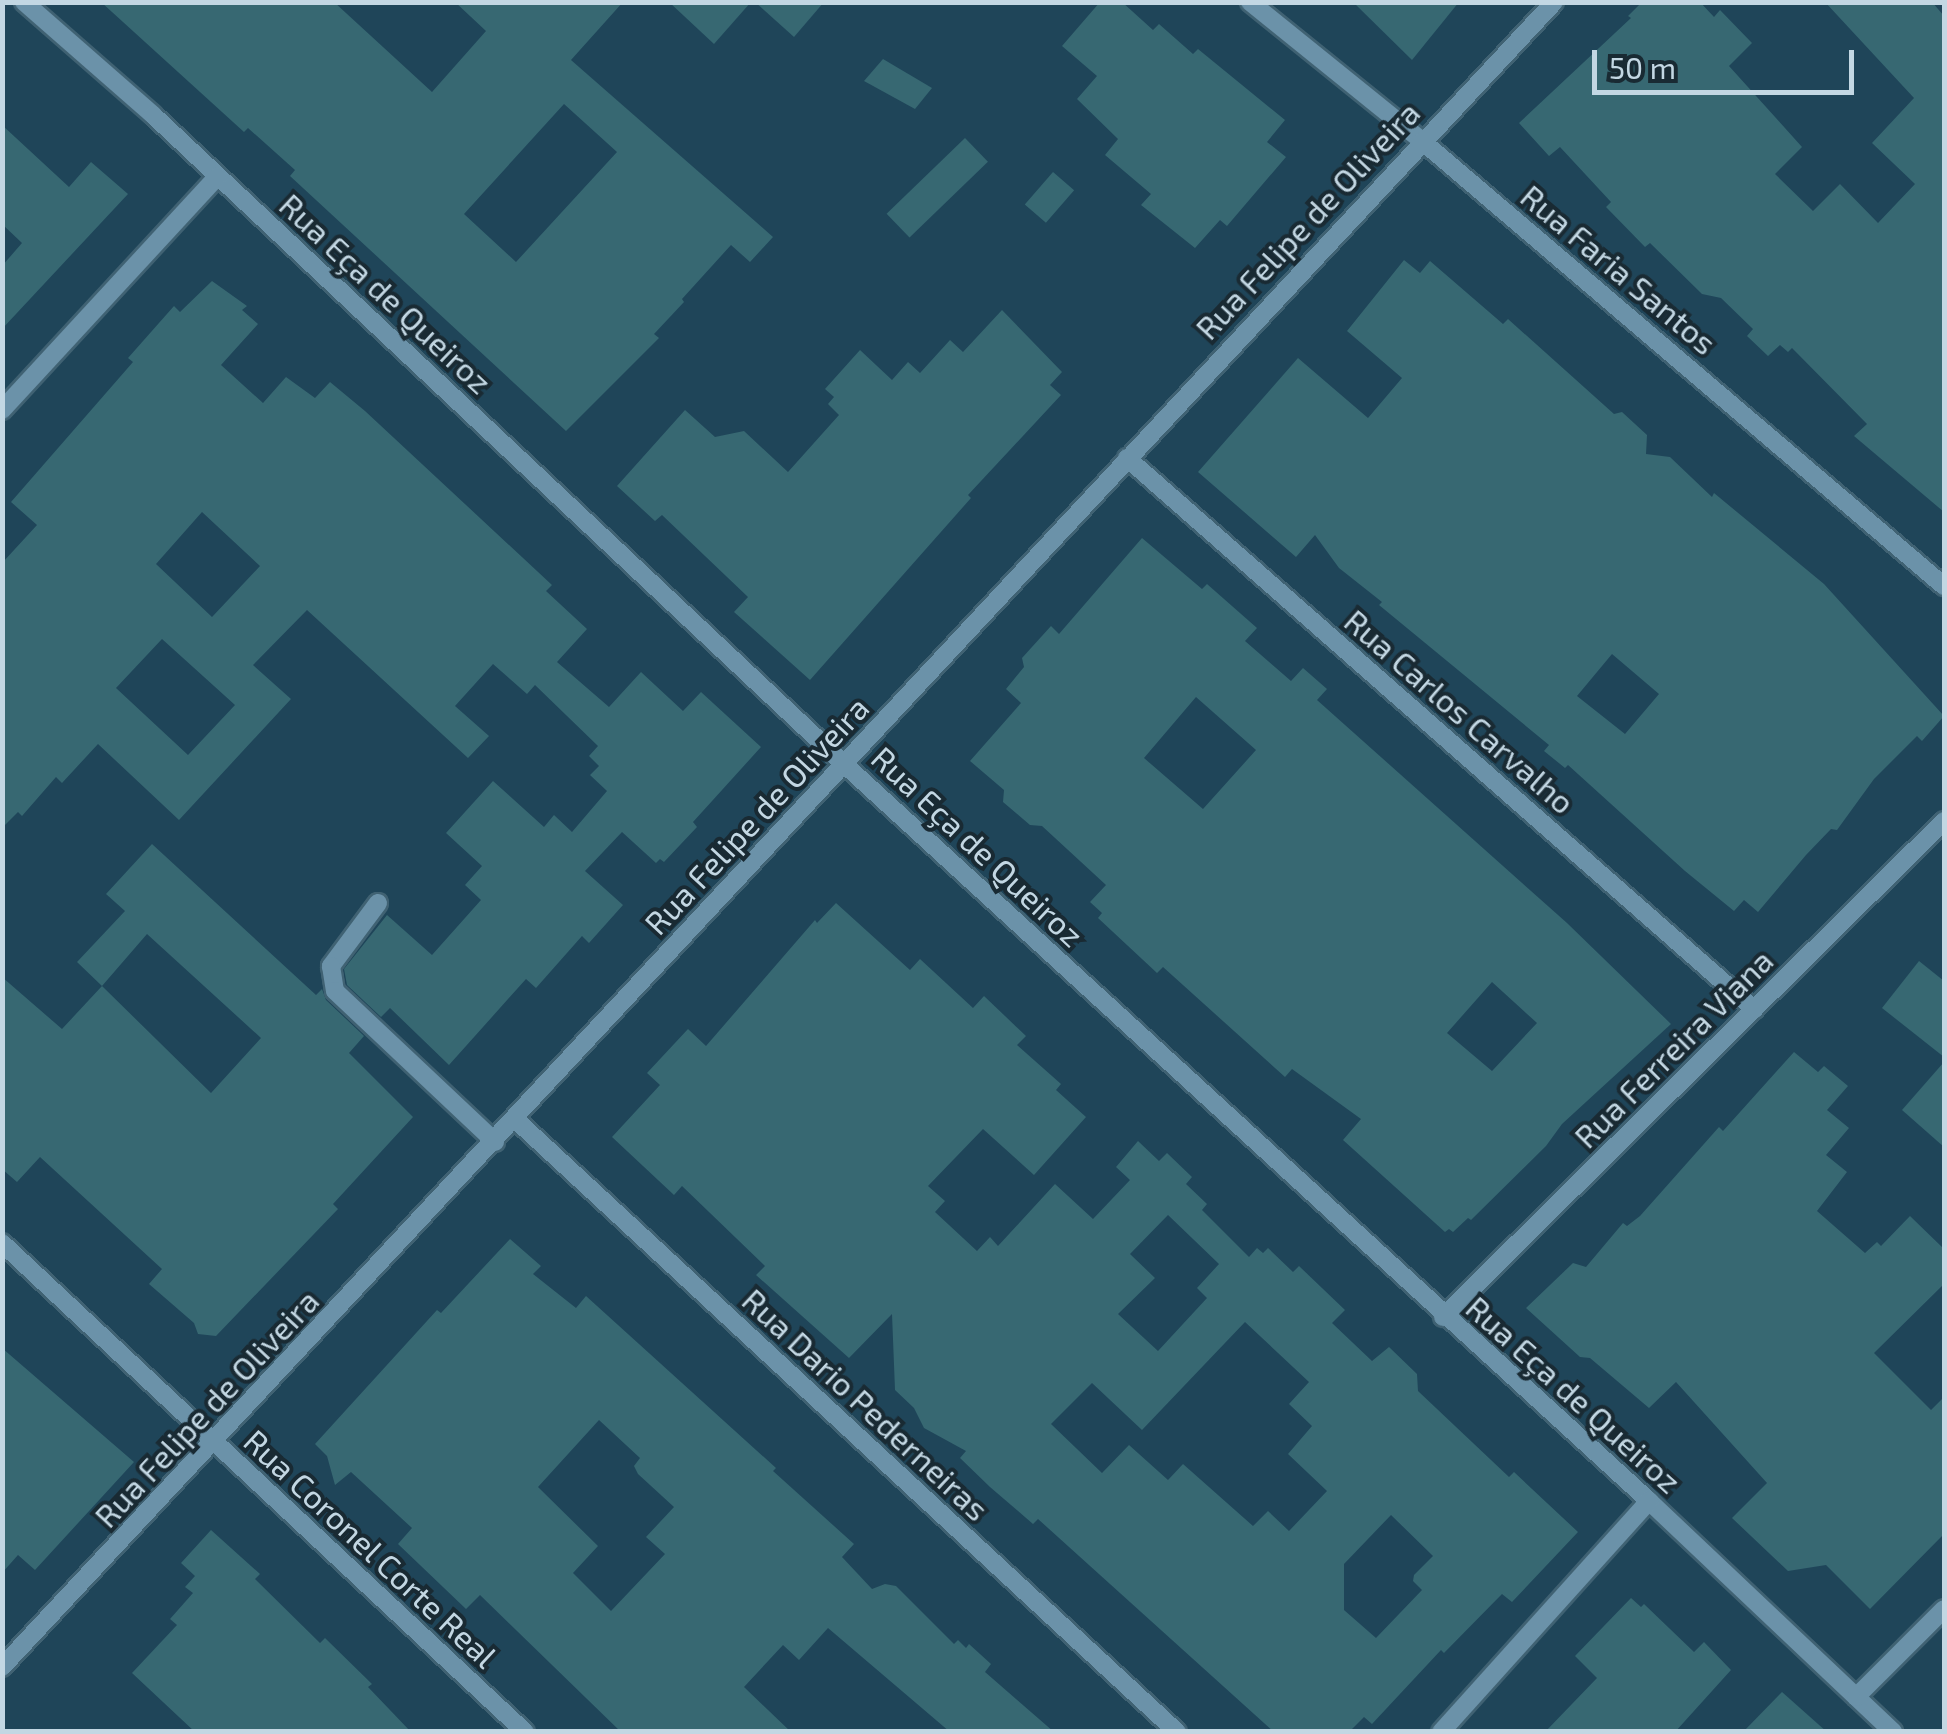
<!DOCTYPE html>
<html>
<head>
<meta charset="utf-8">
<style>
	body { margin:0 }
	#map { position:relative; width:1947px; height:1734px; overflow:hidden; background:#1f4559; font-family:"Exo 2",sans-serif }
	div>[style] { position:absolute }
	.building>* { inset:0; background:#376872; transform-origin:0 0 }
	.roads { filter:drop-shadow(2px 0 #406273) drop-shadow(-2px 0 #406273) drop-shadow(0 2px #406273) drop-shadow(0 -2px #406273) }
	.minor>* { height:18px; margin:-9px; padding:0 9px; transform-origin:9px; border-radius:9px; background:#6b92a9 }
	span { translate:-50% -50%; white-space:nowrap; text-align:center; line-height:1.15; -webkit-text-stroke:8px #192a33; paint-order:stroke }
	.street-label { font-size:32px; color:#c3d7e3 }
	.frame { position:absolute; inset:0; border:5px solid #c3d7e3; pointer-events:none }
	.scale { position:absolute; left:1592px; top:50px; width:262px; height:45px; box-sizing:border-box; border:5px solid #c3d7e3; border-top:0; padding-left:12px; font-size:30px; line-height:35px; white-space:nowrap; color:#c3d7e3; -webkit-text-stroke:8px #192a33; paint-order:stroke }
</style>
</head>
<body>
<div id="map">
	<div class="building">
		<i style="clip-path:polygon(evenodd,101px 2px,334px 2px,432px 92px,486px 31px,455px 2px,623px 2px,571px 60px,773px 237px,750px 262px,731px 245px,682px 299px,684px 302px,654px 334px,659px 338px,566px 431px,290px 176px,295px 170px,248px 128px,244px 132px,101px 2px,564px 104px,617px 152px,516px 262px,464px 214px,564px 104px)"></i>
		<i style="clip-path:polygon(669px 2px,751px 2px,714px 44px)"></i>
		<i style="clip-path:polygon(755px 2px,824px 2px,794px 37px)"></i>
		<i style="clip-path:polygon(1100px 2px,1122px 2px,1153px 30px,1159px 24px,1193px 54px,1198px 49px,1285px 120px,1267px 142px,1286px 157px,1227px 226px,1220px 220px,1195px 248px,1141px 205px,1151px 194px,1105px 155px,1118px 139px,1077px 99px,1097px 76px,1062px 46px)"></i>
		<i style="clip-path:polygon(1353px 2px,1459px 2px,1412px 60px)"></i>
		<i style="clip-path:polygon(1642px 2px,1700px 2px,1714px 17px,1720px 10px,1752px 43px,1729px 66px,1802px 147px,1775px 174px,1813px 211px,1840px 184px,1878px 223px,1915px 184px,1872px 143px,1914px 98px,1825px 2px,1932px 2px,1944px 16px,1944px 512px,1854px 436px,1867px 424px,1792px 348px,1788px 352px,1780px 345px,1768px 356px,1747px 336px,1753px 329px,1721px 298px,1702px 294px,1650px 243px,1645px 247px,1606px 207px,1611px 202px,1560px 147px,1549px 156px,1519px 123px,1631px 18px,1628px 16px)"></i>
		<i style="clip-path:polygon(883px 59px,932px 88px,915px 109px,864px 81px)"></i>
		<i style="clip-path:polygon(2px 125px,69px 187px,91px 162px,128px 194px,2px 329px,2px 266px,22px 243px,2px 224px)"></i>
		<i style="left:965px;top:138px;width:33px;height:109px;rotate:46deg"></i>
		<i style="left:1053px;top:172px;width:28px;height:43px;rotate:41deg"></i>
		<i style="clip-path:polygon(evenodd,1404px 260px,1420px 273px,1430px 261px,1503px 324px,1508px 319px,1614px 414px,1622px 412px,1647px 435px,1646px 454px,1670px 457px,1712px 497px,1714px 493px,1824px 584px,1944px 716px,1922px 741px,1917px 736px,1874px 779px,1837px 830px,1831px 829px,1806px 855px,1758px 912px,1744px 900px,1734px 911px,1685px 871px,1568px 765px,1565px 768px,1544px 751px,1549px 745px,1379px 605px,1382px 602px,1339px 568px,1315px 535px,1296px 557px,1198px 472px,1298px 358px,1368px 418px,1402px 378px,1347px 331px,1404px 260px,1612px 654px,1659px 694px,1625px 734px,1577px 696px,1612px 654px)"></i>
		<i style="clip-path:polygon(evenodd,212px 281px,247px 306px,242px 310px,258px 324px,221px 365px,263px 403px,286px 377px,315px 398px,330px 382px,365px 411px,552px 585px,546px 591px,587px 629px,557px 662px,609px 707px,641px 672px,683px 711px,701px 692px,761px 747px,693px 822px,697px 827px,664px 862px,660px 859px,656px 863px,622px 832px,585px 871px,623px 905px,589px 943px,582px 936px,536px 988px,526px 979px,449px 1065px,390px 1008px,381px 1017px,347px 985px,344px 969px,387px 915px,432px 955px,481px 900px,465px 885px,482px 866px,446px 833px,493px 781px,544px 827px,554px 815px,572px 832px,607px 791px,590px 775px,599px 766px,589px 756px,598px 746px,535px 685px,527px 694px,493px 664px,455px 706px,489px 736px,468px 758px,307px 610px,253px 665px,291px 699px,179px 820px,98px 744px,62px 783px,56px 777px,22px 816px,18px 812px,2px 828px,3px 562px,37px 525px,11px 502px,133px 362px,128px 358px,174px 306px,180px 312px,212px 281px,202px 512px,260px 566px,212px 617px,156px 564px,202px 512px,212px 281px,162px 639px,235px 705px,188px 755px,116px 688px,162px 639px)"></i>
		<i style="clip-path:polygon(1002px 310px,1062px 372px,1050px 385px,1061px 395px,968px 495px,971px 498px,810px 680px,734px 612px,748px 597px,662px 515px,655px 521px,617px 486px,685px 410px,715px 437px,744px 431px,788px 472px,839px 415px,828px 404px,834px 397px,825px 389px,860px 350px,892px 380px,908px 362px,920px 373px,950px 340px,963px 352px)"></i>
		<i style="clip-path:polygon(evenodd,1142px 538px,1202px 589px,1207px 584px,1257px 628px,1245px 641px,1291px 681px,1303px 668px,1327px 689px,1317px 700px,1567px 923px,1671px 1024px,1562px 1124px,1546px 1146px,1471px 1220px,1468px 1218px,1453px 1232px,1449px 1229px,1445px 1232px,1343px 1140px,1361px 1119px,1292px 1069px,1285px 1077px,1163px 967px,1157px 973px,1098px 918px,1102px 913px,1090px 902px,1106px 885px,1042px 826px,1030px 825px,1003px 802px,1004px 790px,970px 761px,1021px 703px,1006px 689px,1024px 667px,1022px 658px,1051px 626px,1059px 634px,1142px 538px,1196px 697px,1256px 750px,1203px 809px,1144px 758px,1196px 697px,1142px 538px,1492px 982px,1537px 1023px,1492px 1071px,1447px 1033px,1492px 982px)"></i>
		<i style="clip-path:polygon(evenodd,152px 844px,316px 995px,322px 989px,326px 1000px,364px 1036px,349px 1053px,413px 1117px,333px 1204px,338px 1209px,216px 1336px,198px 1334px,194px 1323px,149px 1284px,162px 1269px,40px 1157px,17px 1182px,2px 1169px,2px 977px,62px 1029px,102px 986px,77px 962px,125px 911px,106px 894px,152px 844px,147px 934px,261px 1038px,211px 1093px,102px 986px,147px 934px)"></i>
		<i style="clip-path:polygon(evenodd,836px 903px,910px 970px,920px 959px,973px 1008px,984px 996px,1026px 1036px,1017px 1045px,1061px 1084px,1056px 1090px,1086px 1117px,1034px 1175px,983px 1129px,928px 1186px,945px 1201px,935px 1212px,977px 1251px,990px 1237px,998px 1246px,1055px 1184px,1093px 1219px,1130px 1180px,1116px 1167px,1138px 1141px,1159px 1161px,1167px 1153px,1192px 1177px,1186px 1184px,1207px 1204px,1202px 1210px,1249px 1257px,1257px 1248px,1263px 1253px,1268px 1248px,1293px 1272px,1299px 1266px,1345px 1310px,1332px 1323px,1372px 1361px,1389px 1347px,1417px 1374px,1418px 1391px,1509px 1477px,1514px 1472px,1578px 1532px,1512px 1602px,1502px 1594px,1444px 1653px,1441px 1650px,1372px 1724px,1364px 1717px,1349px 1732px,1274px 1732px,1038px 1519px,1033px 1524px,990px 1487px,960px 1458px,966px 1451px,924px 1428px,914px 1408px,895px 1390px,892px 1314px,849px 1358px,756px 1275px,765px 1266px,682px 1186px,674px 1195px,612px 1137px,660px 1085px,647px 1073px,688px 1029px,706px 1046px,815px 920px,817px 923px,836px 903px,1168px 1215px,1219px 1264px,1197px 1288px,1207px 1298px,1158px 1351px,1118px 1314px,1155px 1278px,1130px 1254px,1168px 1215px,836px 903px,1245px 1322px,1309px 1382px,1289px 1404px,1312px 1426px,1288px 1454px,1327px 1491px,1289px 1531px,1268px 1511px,1253px 1526px,1183px 1464px,1168px 1480px,1129px 1445px,1102px 1473px,1051px 1424px,1092px 1383px,1142px 1430px,1245px 1322px,836px 903px,1391px 1515px,1433px 1556px,1414px 1575px,1413px 1581px,1422px 1590px,1376px 1638px,1344px 1610px,1344px 1564px,1391px 1515px)"></i>
		<i style="clip-path:polygon(1919px 961px,1944px 981px,1944px 1057px,1882px 1008px)"></i>
		<i style="clip-path:polygon(1794px 1052px,1818px 1072px,1824px 1066px,1848px 1086px,1827px 1110px,1849px 1128px,1826px 1155px,1847px 1172px,1817px 1211px,1865px 1253px,1877px 1242px,1881px 1246px,1910px 1216px,1944px 1249px,1944px 1284px,1874px 1353px,1931px 1410px,1944px 1397px,1944px 1534px,1870px 1609px,1826px 1565px,1788px 1571px,1732px 1518px,1767px 1483px,1676px 1382px,1649px 1408px,1590px 1358px,1580px 1357px,1526px 1308px,1573px 1263px,1586px 1267px,1623px 1223px,1627px 1226px,1640px 1216px,1719px 1127px,1723px 1131px)"></i>
		<i style="clip-path:polygon(1944px 1062px,1944px 1147px,1902px 1110px)"></i>
		<i style="clip-path:polygon(evenodd,510px 1239px,541px 1266px,533px 1274px,576px 1308px,586px 1296px,776px 1468px,773px 1471px,854px 1544px,842px 1557px,872px 1589px,885px 1584px,896px 1586px,954px 1644px,958px 1640px,966px 1648px,969px 1644px,991px 1664px,985px 1672px,1054px 1732px,950px 1732px,828px 1628px,799px 1660px,783px 1645px,744px 1687px,791px 1732px,621px 1732px,480px 1595px,466px 1609px,398px 1544px,412px 1528px,351px 1472px,335px 1485px,327px 1456px,315px 1444px,437px 1310px,441px 1313px,510px 1239px,599px 1420px,640px 1458px,634px 1466px,638px 1474px,674px 1507px,646px 1537px,665px 1554px,611px 1611px,573px 1573px,598px 1546px,538px 1487px,599px 1420px)"></i>
		<i style="clip-path:polygon(2px 1348px,134px 1462px,35px 1570px,18px 1555px,2px 1573px)"></i>
		<i style="clip-path:polygon(211px 1530px,260px 1574px,255px 1579px,320px 1643px,325px 1638px,372px 1684px,368px 1687px,411px 1732px,195px 1732px,132px 1673px,177px 1625px,170px 1619px,193px 1593px,185px 1587px,195px 1576px,181px 1563px)"></i>
		<i style="clip-path:polygon(1631px 1598px,1641px 1607px,1644px 1604px,1694px 1652px,1704px 1642px,1731px 1670px,1675px 1732px,1545px 1732px,1597px 1678px,1575px 1656px)"></i>
		<i style="clip-path:polygon(1782px 1692px,1827px 1732px,1743px 1732px)"></i>
	</div>
	<div class="roads">
		<div class="minor">
			<i style="left:24px;top:2px;width:171px;rotate:41.2deg"></i>
			<i style="left:153px;top:115px;width:948px;rotate:43.2deg"></i>
			<i style="left:844px;top:764px;width:1091px;rotate:42.47deg"></i>
			<i style="left:1649px;top:1501px;width:336px;rotate:43.4deg"></i>
			<i style="left:1250px;top:2px;width:221px;rotate:38.9deg"></i>
			<i style="left:1422px;top:141px;width:686px;rotate:40.45deg"></i>
			<i style="left:2px;top:410px;width:318px;rotate:-47.3deg"></i>
			<i style="left:1127px;top:458px;width:835px;rotate:41.31deg"></i>
			<i style="left:378px;top:903px;width:79px;rotate:126.7deg"></i>
			<i style="left:331px;top:966px;width:25px;rotate:81deg"></i>
			<i style="left:335px;top:991px;width:220px;rotate:43.3deg"></i>
			<i style="left:516px;top:1120px;width:901px;rotate:42.8deg"></i>
			<i style="left:2px;top:1243px;width:716px;rotate:43.08deg"></i>
			<i style="left:1443px;top:1317px;width:705px;rotate:-44.71deg"></i>
			<i style="left:2px;top:1667px;width:2276px;rotate:-47.01deg"></i>
			<i style="left:1856px;top:1697px;width:124px;rotate:-45deg"></i>
			<i style="left:1441px;top:1732px;width:311px;rotate:-48deg"></i>
		</div>
	</div>
	<div class="street-label">
		<span style="left:1307px;top:220px;rotate:-47deg">Rua Felipe de Oliveira</span>
		<span style="left:1619px;top:269px;rotate:40deg">Rua Faria Santos</span>
		<span style="left:386px;top:293px;rotate:43deg">Rua Eça de Queiroz</span>
		<span style="left:1460px;top:711px;rotate:41deg">Rua Carlos Carvalho</span>
		<span style="left:756px;top:815px;rotate:-47deg">Rua Felipe de Oliveira</span>
		<span style="left:978px;top:846px;rotate:43deg">Rua Eça de Queiroz</span>
		<span style="left:1673px;top:1048px;rotate:-45deg">Rua Ferreira Viana</span>
		<span style="left:1574px;top:1394px;rotate:42deg">Rua Eça de Queiroz</span>
		<span style="left:866px;top:1404px;rotate:43deg">Rua Dario Pederneiras</span>
		<span style="left:206px;top:1408px;rotate:-47deg">Rua Felipe de Oliveira</span>
		<span style="left:371px;top:1548px;rotate:43deg">Rua Coronel Corte Real</span>
	</div>
	<div class="frame"></div>
	<div class="scale">50 m</div>
</div>
</body>
</html>
